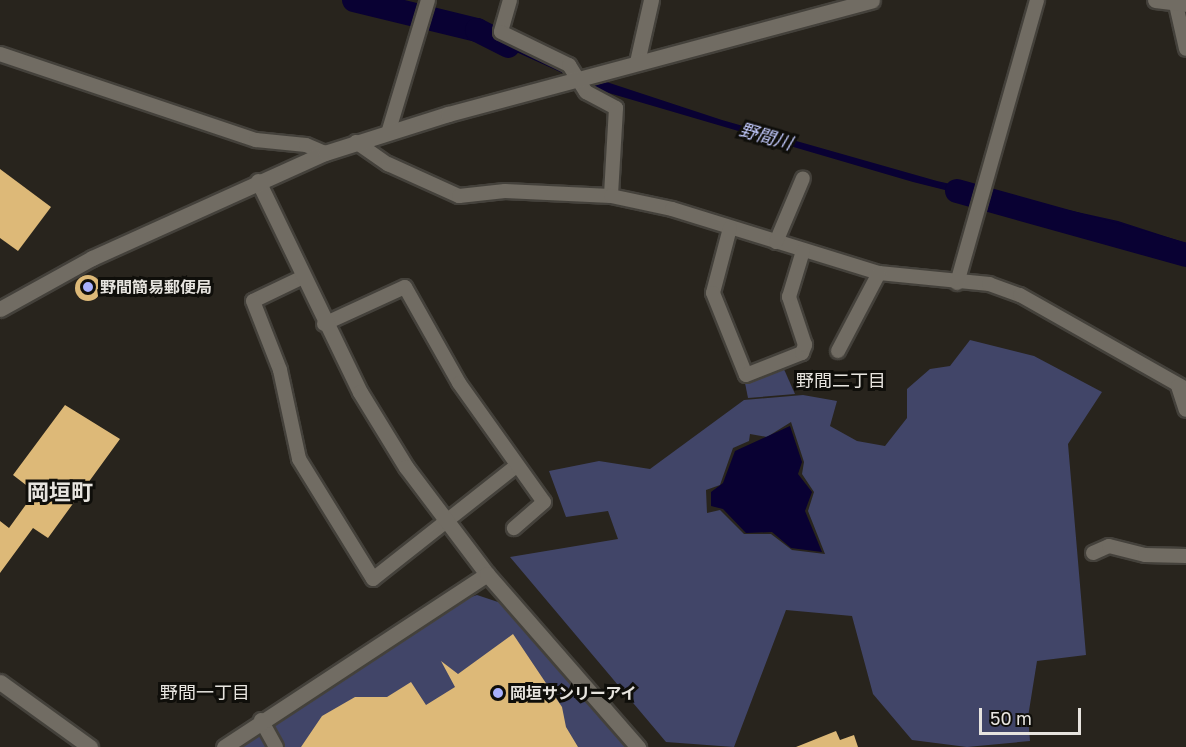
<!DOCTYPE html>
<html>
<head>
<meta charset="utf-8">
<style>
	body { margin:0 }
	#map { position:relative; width:1186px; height:747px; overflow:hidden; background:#28241d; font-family:"Golos Text","Noto Sans JP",sans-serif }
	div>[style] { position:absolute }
	.green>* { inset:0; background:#414568 }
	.water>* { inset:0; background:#090133 }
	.river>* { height:24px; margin:-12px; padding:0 12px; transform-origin:12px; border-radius:12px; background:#090133 }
	.building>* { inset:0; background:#ddb978 }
	.round { border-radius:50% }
	.roads { filter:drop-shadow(2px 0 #44413b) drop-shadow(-2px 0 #44413b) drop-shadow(0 2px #44413b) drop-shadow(0 -2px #44413b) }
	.street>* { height:14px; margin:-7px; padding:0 7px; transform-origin:7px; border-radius:7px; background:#716c63 }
	.secondary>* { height:15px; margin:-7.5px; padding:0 7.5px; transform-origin:7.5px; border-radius:7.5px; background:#716c63 }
	.dots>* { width:16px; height:16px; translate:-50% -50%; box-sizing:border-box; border:3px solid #0f0e0a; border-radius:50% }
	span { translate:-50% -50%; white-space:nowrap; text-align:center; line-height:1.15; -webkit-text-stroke:6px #0f0e0a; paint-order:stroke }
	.poi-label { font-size:16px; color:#e7e4df; font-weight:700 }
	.left { translate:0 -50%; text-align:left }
	.water-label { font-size:18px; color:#c1c8fc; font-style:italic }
	.neighbourhood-label { font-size:18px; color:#e7e4df }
	.district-label { font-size:22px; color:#e7e4df; font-weight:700 }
	.scale { position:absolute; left:979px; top:708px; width:102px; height:27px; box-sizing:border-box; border:3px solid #e7e4df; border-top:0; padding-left:8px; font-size:18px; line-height:21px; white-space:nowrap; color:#e7e4df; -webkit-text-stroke:4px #0f0e0a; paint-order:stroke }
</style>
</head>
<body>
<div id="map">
	<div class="green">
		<i style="clip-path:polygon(evenodd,970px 340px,1034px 356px,1102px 392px,1068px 444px,1086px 655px,1037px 661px,1028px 717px,1030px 741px,967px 747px,912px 740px,873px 694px,852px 616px,786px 610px,734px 747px,666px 742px,510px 557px,618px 539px,608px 511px,566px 517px,549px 471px,599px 461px,650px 469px,744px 400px,803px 395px,837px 401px,830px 426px,857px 441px,885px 446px,907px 418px,907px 389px,930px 369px,950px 366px,970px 340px,791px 422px,804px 462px,802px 474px,814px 492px,808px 511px,825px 554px,792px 550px,771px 534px,744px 534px,720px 510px,707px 513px,706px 490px,720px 485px,733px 448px,749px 441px,750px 434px,767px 437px,791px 422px)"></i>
		<i style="clip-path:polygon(783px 367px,795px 394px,748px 398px,745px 383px)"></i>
		<i style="clip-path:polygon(477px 595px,504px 604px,628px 747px,237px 747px,459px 601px)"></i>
	</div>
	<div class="water">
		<i style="clip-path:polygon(364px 0,383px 0,463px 24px,561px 67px,722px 120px,937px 181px,1118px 221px,1186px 243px,1186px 250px,913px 182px,602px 91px,490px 40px)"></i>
		<i style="clip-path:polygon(790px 426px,802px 462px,798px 474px,812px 492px,805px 511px,822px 552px,791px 548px,772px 532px,746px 533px,723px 509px,711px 506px,711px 492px,723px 483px,735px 451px)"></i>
	</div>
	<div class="river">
		<i style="left:354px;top:0;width:127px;rotate:13.7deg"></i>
		<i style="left:477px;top:30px;width:35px;rotate:27deg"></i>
		<i style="left:957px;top:191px;width:238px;rotate:15.6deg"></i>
	</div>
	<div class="building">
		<i style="clip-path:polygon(0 169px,51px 207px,18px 251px,0 238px)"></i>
		<i class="round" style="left:75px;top:275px;width:26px;height:26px"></i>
		<i style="clip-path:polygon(65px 405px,120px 439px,48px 538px,33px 528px,0 573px,0 521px,9px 528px,35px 492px,13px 475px)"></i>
		<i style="clip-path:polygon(513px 634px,562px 707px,566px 727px,578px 747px,301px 747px,322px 716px,355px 697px,387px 697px,411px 682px,426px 705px,455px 687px,441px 661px,458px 674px)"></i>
		<i style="clip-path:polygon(836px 731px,840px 740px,854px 735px,858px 747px,796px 747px)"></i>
	</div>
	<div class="roads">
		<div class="street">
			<i style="left:510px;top:0;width:33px;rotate:106deg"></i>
			<i style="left:501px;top:32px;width:76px;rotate:25.9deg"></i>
			<i style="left:569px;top:65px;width:32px;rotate:58deg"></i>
			<i style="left:586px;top:92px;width:34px;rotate:28deg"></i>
			<i style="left:616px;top:108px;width:88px;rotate:93.3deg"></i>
			<i style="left:1175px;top:0;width:50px;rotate:77.3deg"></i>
			<i style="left:0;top:54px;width:270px;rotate:18.6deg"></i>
			<i style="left:256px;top:140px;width:50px;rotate:5.7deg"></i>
			<i style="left:306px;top:145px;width:21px;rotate:23deg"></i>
			<i style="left:389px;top:130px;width:136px;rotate:-73.3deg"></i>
			<i style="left:356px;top:142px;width:39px;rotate:35deg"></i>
			<i style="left:388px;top:164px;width:78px;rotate:24.3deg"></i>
			<i style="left:459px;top:196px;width:46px;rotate:-6.2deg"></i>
			<i style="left:505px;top:191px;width:106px;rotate:2.7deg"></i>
			<i style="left:611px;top:196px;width:62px;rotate:12deg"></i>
			<i style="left:672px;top:209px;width:217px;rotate:17.2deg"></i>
			<i style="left:879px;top:273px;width:111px;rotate:5.7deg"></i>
			<i style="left:989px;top:284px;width:33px;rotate:20deg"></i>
			<i style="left:1020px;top:295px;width:191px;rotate:29.5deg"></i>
			<i style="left:730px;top:228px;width:67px;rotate:104.7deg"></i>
			<i style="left:713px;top:293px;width:88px;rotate:68.1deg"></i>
			<i style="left:746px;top:375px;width:60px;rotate:-21.4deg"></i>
			<i style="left:802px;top:353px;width:9px;rotate:-69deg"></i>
			<i style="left:805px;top:345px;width:51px;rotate:-108.4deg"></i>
			<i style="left:789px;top:297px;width:48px;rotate:-73.1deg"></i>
			<i style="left:776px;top:242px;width:69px;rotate:-67.1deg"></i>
			<i style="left:301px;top:278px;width:53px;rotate:154.4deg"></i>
			<i style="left:253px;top:301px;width:74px;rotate:68.6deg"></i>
			<i style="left:280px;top:370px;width:91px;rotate:77.9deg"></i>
			<i style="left:299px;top:459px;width:141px;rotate:58.3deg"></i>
			<i style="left:373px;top:579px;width:182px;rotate:-38.3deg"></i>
			<i style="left:957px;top:283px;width:294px;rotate:-74.2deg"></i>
			<i style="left:324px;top:324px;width:89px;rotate:-24.6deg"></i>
			<i style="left:405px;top:287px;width:110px;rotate:60.6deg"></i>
			<i style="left:459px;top:383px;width:146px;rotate:54.5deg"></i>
			<i style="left:544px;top:502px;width:40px;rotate:139deg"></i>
			<i style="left:838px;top:351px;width:88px;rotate:-62.3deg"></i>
			<i style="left:1178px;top:386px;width:25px;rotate:72deg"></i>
			<i style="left:1093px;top:553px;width:17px;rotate:-24deg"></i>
			<i style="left:1109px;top:546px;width:37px;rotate:14deg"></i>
			<i style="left:1145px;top:555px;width:41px;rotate:1.4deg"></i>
			<i style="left:261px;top:720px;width:31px;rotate:61deg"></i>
		</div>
		<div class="secondary">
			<i style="left:1155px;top:0;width:31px;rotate:7deg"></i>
			<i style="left:637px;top:62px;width:64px;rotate:-77.3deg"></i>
			<i style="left:258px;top:181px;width:234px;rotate:64.2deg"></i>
			<i style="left:360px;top:392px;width:88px;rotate:58.5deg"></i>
			<i style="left:406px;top:467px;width:134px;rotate:52.9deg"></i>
			<i style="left:0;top:309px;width:105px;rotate:-29deg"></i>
			<i style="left:92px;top:258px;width:256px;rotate:-24.3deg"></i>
			<i style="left:325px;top:153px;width:129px;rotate:-17.6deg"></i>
			<i style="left:448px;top:114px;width:439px;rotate:-15deg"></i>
			<i style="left:0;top:682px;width:111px;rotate:35.8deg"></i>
			<i style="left:224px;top:747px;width:315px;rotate:-33.3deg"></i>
			<i style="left:487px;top:574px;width:230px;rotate:48.9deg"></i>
		</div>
	</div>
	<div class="dots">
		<i style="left:88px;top:287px;background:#a8b0fc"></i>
		<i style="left:498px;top:693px;background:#a8b0fc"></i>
	</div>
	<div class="poi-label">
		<span class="left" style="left:100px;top:287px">野間簡易郵便局</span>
		<span class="left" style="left:510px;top:693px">岡垣サンリーアイ</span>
	</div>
	<div class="water-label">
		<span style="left:766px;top:136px;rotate:16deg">野間川</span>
	</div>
	<div class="neighbourhood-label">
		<span style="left:841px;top:380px">野間二丁目</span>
		<span style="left:205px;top:692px">野間一丁目</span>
	</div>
	<div class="district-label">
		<span style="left:60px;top:492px">岡垣町</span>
	</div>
	<div class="scale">50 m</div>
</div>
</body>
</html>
